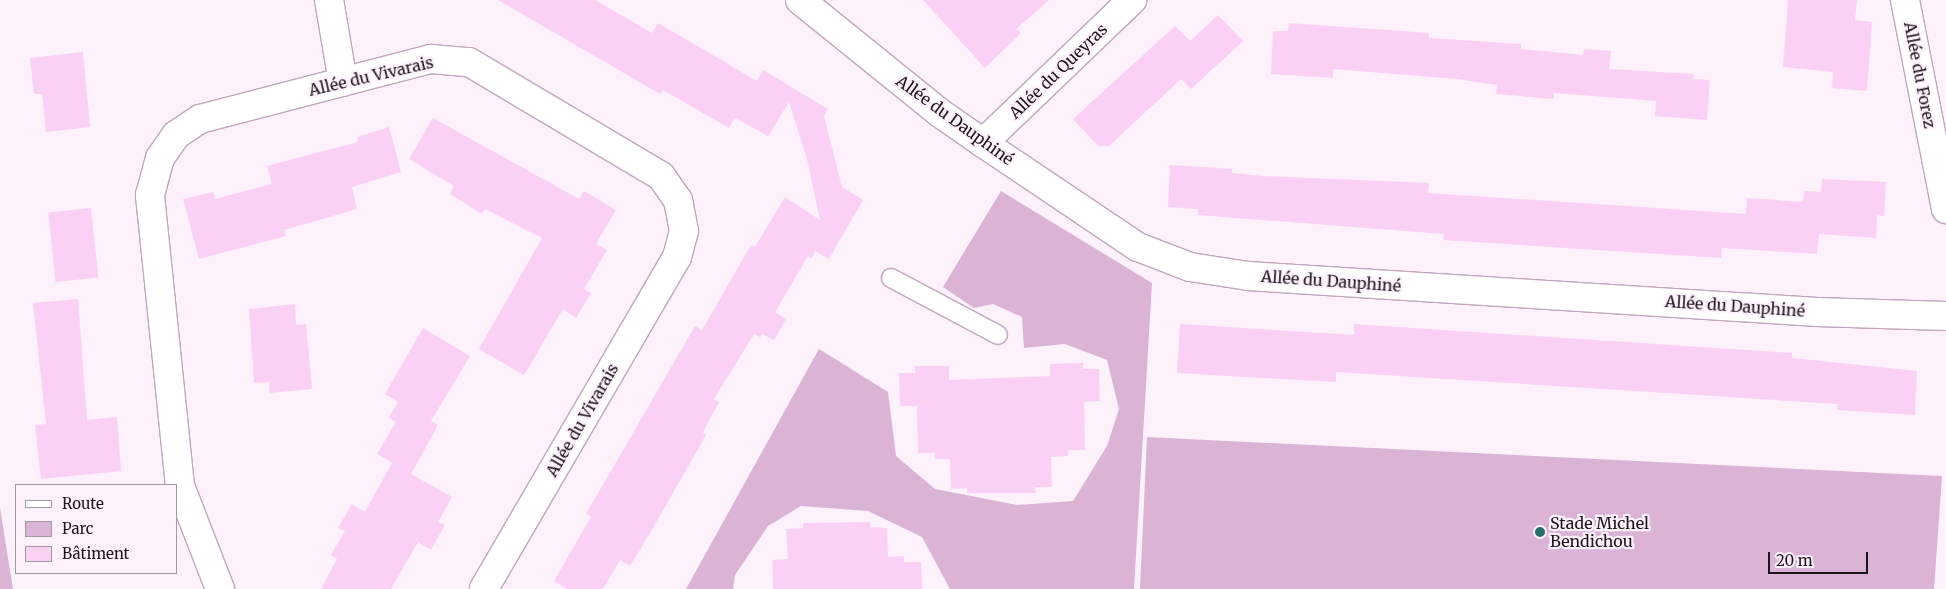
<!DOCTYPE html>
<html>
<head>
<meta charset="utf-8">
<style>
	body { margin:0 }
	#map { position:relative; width:1946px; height:589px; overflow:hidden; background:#fdf1fb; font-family:Merriweather,serif }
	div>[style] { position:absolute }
	.green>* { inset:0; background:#dbb3d5 }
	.building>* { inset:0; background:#fbd0f5; transform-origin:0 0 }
	.roads { filter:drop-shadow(1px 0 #c1a6bd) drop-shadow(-1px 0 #c1a6bd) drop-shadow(0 1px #c1a6bd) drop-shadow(0 -1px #c1a6bd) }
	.service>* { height:18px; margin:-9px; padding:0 9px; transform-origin:9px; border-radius:9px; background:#fff }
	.minor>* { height:28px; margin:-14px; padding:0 14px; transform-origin:14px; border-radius:14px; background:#fff }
	.dots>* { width:14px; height:14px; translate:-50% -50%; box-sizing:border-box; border:2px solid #fdf1fb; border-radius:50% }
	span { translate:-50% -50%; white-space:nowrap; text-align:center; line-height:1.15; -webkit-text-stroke:4.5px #fdf1fb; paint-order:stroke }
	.street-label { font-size:16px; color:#1d141c }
	.poi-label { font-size:16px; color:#1d141c }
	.left { translate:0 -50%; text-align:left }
	.legend { position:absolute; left:15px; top:484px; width:162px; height:90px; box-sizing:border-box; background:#fdf1fb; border:1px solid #a399a2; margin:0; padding:6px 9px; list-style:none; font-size:15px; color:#1d141c }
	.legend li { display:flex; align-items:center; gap:10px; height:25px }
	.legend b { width:25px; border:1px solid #a399a2 }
	.scale { position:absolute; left:1768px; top:552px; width:100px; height:22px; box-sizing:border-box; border:2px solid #1d141c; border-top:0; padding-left:6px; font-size:15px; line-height:18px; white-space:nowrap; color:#1d141c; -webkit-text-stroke:4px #fdf1fb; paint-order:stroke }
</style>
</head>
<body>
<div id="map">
	<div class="green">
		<i style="clip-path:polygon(1001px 191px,1152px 283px,1134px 589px,950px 589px,922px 537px,868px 511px,801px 506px,768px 526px,735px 575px,733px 589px,686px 589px,819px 349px,888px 392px,896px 456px,935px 489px,1017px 505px,1073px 501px,1107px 446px,1119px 409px,1107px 360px,1065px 344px,1024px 348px,1022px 317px,993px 304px,974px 308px,943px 287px)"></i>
		<i style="clip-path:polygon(1147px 437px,1942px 476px,1934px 589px,1140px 589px)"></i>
		<i style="clip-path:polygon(0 508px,13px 589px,0 589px)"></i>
	</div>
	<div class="building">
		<i style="clip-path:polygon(498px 0,595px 0,652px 33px,658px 23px,757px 81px,763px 70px,828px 109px,824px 116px,842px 187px,863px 200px,829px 259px,815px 251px,812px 258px,808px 256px,775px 312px,786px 319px,774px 340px,762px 334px,760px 337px,754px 334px,714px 399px,719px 402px,703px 432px,706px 435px,650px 533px,630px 566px,620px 560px,603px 589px,567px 589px,554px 581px,591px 517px,586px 514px,695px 326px,702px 330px,751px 245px,755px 247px,785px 197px,820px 220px,807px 159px,789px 102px,768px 136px,735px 118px,729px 128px,663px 90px,660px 94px)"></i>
		<i style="clip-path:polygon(923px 0,1049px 0,1016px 29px,1021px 33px,985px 68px)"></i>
		<i style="clip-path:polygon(1788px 0,1857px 0,1855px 20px,1872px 22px,1867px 91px,1832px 88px,1833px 72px,1783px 67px)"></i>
		<i style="clip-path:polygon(1218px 15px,1243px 41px,1191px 89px,1181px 79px,1109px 146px,1098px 146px,1073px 119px,1175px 26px,1190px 41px)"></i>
		<i style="clip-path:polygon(1289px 23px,1429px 33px,1429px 38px,1521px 44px,1521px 49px,1583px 55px,1584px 49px,1611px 51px,1609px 69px,1694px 74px,1693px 79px,1710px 80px,1707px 120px,1655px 116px,1656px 101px,1554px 93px,1554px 99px,1496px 94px,1497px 85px,1457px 79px,1333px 69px,1333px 78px,1271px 74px,1273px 31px,1288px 31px)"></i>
		<i style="clip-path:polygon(83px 52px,90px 127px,46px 132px,42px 94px,34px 94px,30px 58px)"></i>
		<i style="clip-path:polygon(433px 118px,579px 199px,584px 191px,616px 210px,596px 244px,607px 250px,584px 289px,591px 293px,576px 318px,563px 309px,524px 375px,479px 349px,542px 238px,485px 209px,482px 214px,450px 194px,454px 186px,409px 159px)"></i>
		<i style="clip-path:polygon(389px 127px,401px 172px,352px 187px,357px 209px,284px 230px,286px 236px,199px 259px,183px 199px,213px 192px,215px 199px,272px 184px,267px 166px,358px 142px,357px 137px)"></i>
		<i style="clip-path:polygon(1170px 165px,1232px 169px,1232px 173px,1263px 176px,1429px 183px,1428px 193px,1746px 214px,1747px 198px,1803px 202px,1804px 191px,1821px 192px,1822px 179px,1886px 182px,1884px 216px,1877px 215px,1876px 238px,1819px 234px,1817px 254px,1722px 248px,1721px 258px,1443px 240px,1444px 234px,1198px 215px,1198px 209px,1168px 207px)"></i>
		<i style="left:91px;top:208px;width:70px;height:43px;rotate:84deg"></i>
		<i style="clip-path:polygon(78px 299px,87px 420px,117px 417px,121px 471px,41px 479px,35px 425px,46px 424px,33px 303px)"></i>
		<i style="clip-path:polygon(295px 304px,296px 325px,306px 324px,312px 389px,270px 393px,269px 382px,254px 383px,249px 309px)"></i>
		<i style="clip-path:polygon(1180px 324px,1354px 335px,1354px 324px,1792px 353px,1792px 358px,1917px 371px,1915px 415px,1837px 410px,1838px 404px,1336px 372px,1336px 382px,1177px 373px)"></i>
		<i style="clip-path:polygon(423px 328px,470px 356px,431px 421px,438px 425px,411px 474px,452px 497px,438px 522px,445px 525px,431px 550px,418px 542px,391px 589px,321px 589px,337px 559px,331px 555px,345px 531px,338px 528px,352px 504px,365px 512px,392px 463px,403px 469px,377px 454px,396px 422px,389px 418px,398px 402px,385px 394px)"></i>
		<i style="clip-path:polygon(1083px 363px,1083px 369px,1099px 369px,1100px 401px,1084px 402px,1085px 450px,1068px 450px,1068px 456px,1051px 457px,1052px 487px,1035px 487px,1036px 493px,967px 493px,967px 488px,951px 489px,950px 459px,935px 459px,935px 453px,918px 453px,917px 406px,900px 406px,899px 373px,915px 373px,915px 366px,949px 366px,949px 380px,1050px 376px,1050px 364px)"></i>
		<i style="clip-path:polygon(870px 522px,870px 527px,887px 528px,888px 557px,904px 556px,904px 562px,921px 562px,922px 589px,773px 589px,772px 560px,788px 559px,786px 529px,803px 528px,803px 523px)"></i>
	</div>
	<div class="roads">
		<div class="service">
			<i style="left:891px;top:278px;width:121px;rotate:28deg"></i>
		</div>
		<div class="minor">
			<i style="left:329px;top:0;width:83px;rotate:80.3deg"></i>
			<i style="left:800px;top:0;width:180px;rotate:38.9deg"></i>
			<i style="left:940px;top:113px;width:52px;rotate:34.9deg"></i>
			<i style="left:983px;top:143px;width:187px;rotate:33.9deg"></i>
			<i style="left:1138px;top:247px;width:56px;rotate:21deg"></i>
			<i style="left:1190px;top:267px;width:59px;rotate:8.8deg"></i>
			<i style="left:1248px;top:276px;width:570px;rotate:3.62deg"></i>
			<i style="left:1817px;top:312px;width:129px;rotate:1.8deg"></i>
			<i style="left:1905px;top:0;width:213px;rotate:78.9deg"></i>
			<i style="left:983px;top:143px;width:207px;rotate:-43.8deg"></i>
			<i style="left:220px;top:589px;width:110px;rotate:-111.2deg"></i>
			<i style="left:180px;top:486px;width:293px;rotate:-95.9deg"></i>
			<i style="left:150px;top:195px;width:38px;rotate:-75deg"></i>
			<i style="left:160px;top:158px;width:28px;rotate:-55deg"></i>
			<i style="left:176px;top:135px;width:29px;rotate:-34deg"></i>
			<i style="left:200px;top:119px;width:239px;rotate:-14.6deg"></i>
			<i style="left:431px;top:59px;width:38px;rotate:5deg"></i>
			<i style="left:469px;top:62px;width:223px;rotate:30.7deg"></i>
			<i style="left:661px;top:176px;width:29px;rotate:55deg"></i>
			<i style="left:678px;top:200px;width:32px;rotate:79deg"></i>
			<i style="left:684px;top:231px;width:27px;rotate:105deg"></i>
			<i style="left:677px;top:257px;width:384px;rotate:120.2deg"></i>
		</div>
	</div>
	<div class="dots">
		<i style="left:1540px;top:532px;background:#256e69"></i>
	</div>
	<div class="street-label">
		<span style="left:1058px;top:71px;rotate:-44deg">Allée du Queyras</span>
		<span style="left:1920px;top:75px;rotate:79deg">Allée du Forez</span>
		<span style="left:371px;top:76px;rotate:-13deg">Allée du Vivarais</span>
		<span style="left:955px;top:120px;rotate:36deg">Allée du Dauphiné</span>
		<span style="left:1331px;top:281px;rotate:4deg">Allée du Dauphiné</span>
		<span style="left:1735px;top:306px;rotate:4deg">Allée du Dauphiné</span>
		<span style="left:582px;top:420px;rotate:-60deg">Allée du Vivarais</span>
	</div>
	<div class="poi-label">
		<span class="left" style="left:1550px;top:532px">Stade Michel<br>Bendichou</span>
	</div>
	<ul class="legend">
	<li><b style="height:6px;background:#fff"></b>Route</li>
	<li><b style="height:14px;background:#dbb3d5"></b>Parc</li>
	<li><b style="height:14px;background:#fbd0f5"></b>Bâtiment</li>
	</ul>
	<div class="scale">20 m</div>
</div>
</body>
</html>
